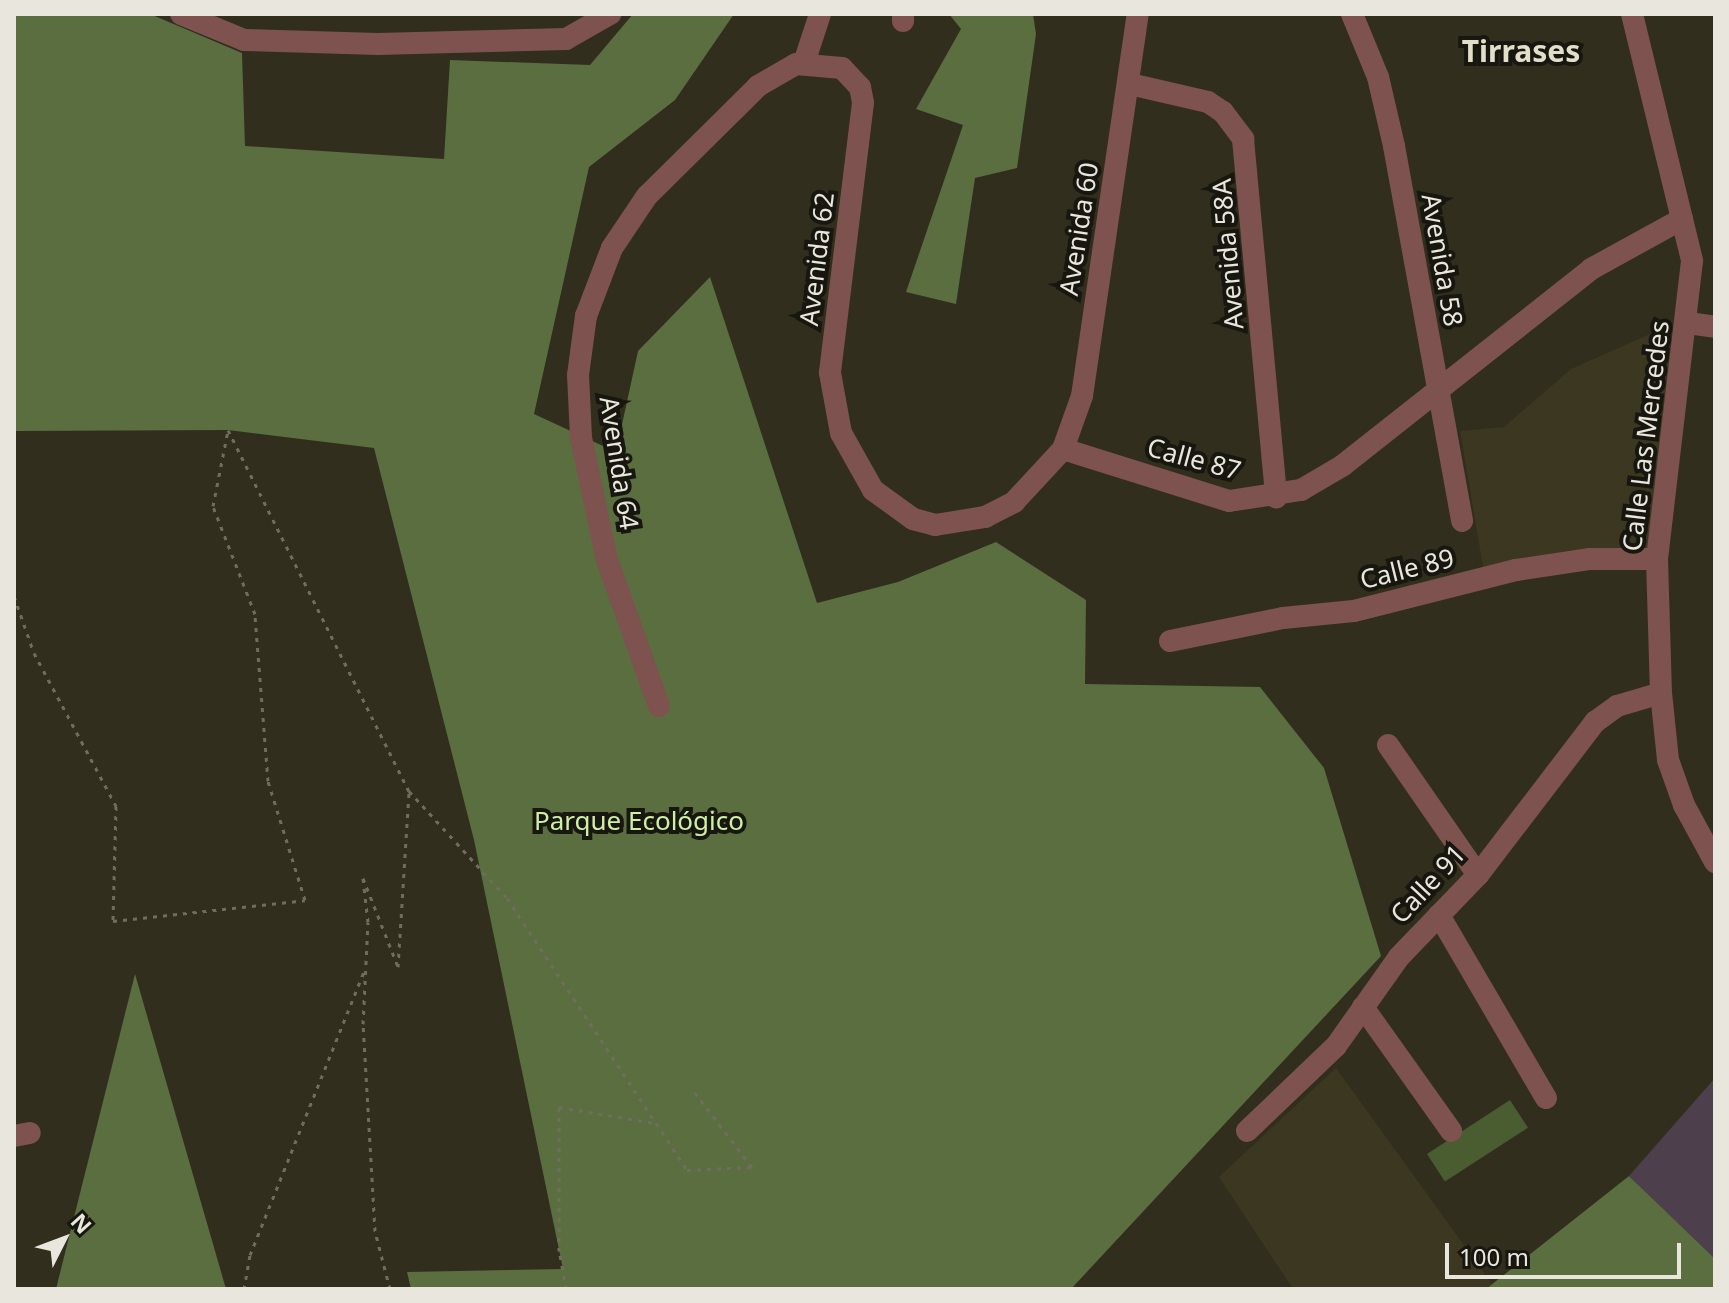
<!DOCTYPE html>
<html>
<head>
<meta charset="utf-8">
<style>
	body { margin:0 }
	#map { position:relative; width:1729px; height:1303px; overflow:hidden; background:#312e1e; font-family:"Noto Sans",sans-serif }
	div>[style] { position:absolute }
	.built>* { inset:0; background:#3c3721 }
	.green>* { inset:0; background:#495d30; transform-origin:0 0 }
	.forest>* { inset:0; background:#5a6e40 }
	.building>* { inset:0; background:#4d404c }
	.path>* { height:3px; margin-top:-1.5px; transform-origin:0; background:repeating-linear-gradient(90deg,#706d5f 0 4px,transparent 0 10px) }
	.minor>* { height:22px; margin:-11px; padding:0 11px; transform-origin:11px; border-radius:11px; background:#7e524e }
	span { translate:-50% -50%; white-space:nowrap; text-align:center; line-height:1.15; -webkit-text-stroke:8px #17160f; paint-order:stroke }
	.street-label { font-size:26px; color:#e9e7dd }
	.park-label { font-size:26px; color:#ceefa6 }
	.quarter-label { font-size:30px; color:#e2deca; font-weight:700 }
	.frame { position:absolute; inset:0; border:16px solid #e9e7dd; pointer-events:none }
	.north { position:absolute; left:24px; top:1199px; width:80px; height:80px; -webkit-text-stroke:6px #17160f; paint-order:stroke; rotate:48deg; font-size:22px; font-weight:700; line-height:32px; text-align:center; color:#e9e7dd }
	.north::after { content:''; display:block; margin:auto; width:28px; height:36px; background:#e9e7dd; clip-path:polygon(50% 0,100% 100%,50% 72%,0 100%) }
	.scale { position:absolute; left:1445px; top:1243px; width:236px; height:36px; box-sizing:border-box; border:4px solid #e9e7dd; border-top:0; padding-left:10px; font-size:24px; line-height:28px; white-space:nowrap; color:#e9e7dd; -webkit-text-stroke:6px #17160f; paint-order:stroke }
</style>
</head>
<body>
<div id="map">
	<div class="built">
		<i style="clip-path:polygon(1666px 327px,1671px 333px,1658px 553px,1485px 578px,1460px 431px,1504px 427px,1571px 369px)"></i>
		<i style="clip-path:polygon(1336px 1068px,1492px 1284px,1486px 1289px,1293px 1289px,1219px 1177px)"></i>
	</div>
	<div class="green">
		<i style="left:1510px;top:1100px;width:33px;height:99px;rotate:57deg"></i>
	</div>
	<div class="forest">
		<i style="clip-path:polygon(14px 14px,150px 14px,242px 53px,245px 146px,444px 159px,450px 60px,590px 65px,633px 14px,734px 14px,675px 100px,589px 167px,534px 414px,616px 452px,638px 351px,710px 277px,817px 603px,898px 582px,996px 542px,1086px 600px,1085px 684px,1260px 687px,1324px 768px,1381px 956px,1071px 1289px,411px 1289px,407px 1272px,563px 1269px,474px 840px,374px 448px,228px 430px,14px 431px)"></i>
		<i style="clip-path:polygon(949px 14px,1033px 14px,1036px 34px,1017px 168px,975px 178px,956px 304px,906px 292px,963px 125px,916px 109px,961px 29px)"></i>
		<i style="clip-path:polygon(135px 974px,226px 1289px,56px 1289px)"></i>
		<i style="clip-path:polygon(1629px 1176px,1715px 1257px,1715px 1289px,1486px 1289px)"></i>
	</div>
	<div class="building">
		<i style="clip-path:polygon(1715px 1078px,1715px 1259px,1629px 1176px)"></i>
	</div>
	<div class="path">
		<i style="left:14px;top:596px;width:60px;rotate:70.7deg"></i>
		<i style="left:34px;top:653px;width:174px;rotate:61.8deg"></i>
		<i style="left:116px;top:806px;width:115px;rotate:91.5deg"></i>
		<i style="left:113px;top:921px;width:193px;rotate:-6.2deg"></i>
		<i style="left:305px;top:900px;width:125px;rotate:-107.3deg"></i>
		<i style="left:268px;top:781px;width:168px;rotate:-94.5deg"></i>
		<i style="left:255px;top:614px;width:116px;rotate:-111.3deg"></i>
		<i style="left:213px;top:506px;width:77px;rotate:-78.8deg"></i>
		<i style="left:228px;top:430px;width:404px;rotate:63.4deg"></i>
		<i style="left:244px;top:1289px;width:35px;rotate:-80deg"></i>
		<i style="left:250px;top:1255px;width:306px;rotate:-68.1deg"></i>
		<i style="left:390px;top:1289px;width:60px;rotate:-104.5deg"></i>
		<i style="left:375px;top:1231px;width:207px;rotate:-93.3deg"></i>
		<i style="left:363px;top:1024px;width:102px;rotate:-87.2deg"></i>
		<i style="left:368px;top:922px;width:44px;rotate:-96.5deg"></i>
		<i style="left:363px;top:878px;width:96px;rotate:68.5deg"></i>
		<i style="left:398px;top:967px;width:176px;rotate:-86.4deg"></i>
		<i style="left:409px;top:791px;width:145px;rotate:47.5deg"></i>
		<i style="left:507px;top:898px;width:326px;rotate:56.5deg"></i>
		<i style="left:687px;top:1170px;width:65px;rotate:-2.6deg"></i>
		<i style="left:752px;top:1167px;width:97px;rotate:-127.5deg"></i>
		<i style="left:566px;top:1289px;width:39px;rotate:-100deg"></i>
		<i style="left:559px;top:1251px;width:144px;rotate:-90deg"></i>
		<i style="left:559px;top:1107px;width:97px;rotate:9.5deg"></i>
	</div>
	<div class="minor">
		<i style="left:181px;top:14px;width:68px;rotate:22.4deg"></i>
		<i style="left:244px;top:40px;width:134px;rotate:1.7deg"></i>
		<i style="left:378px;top:44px;width:188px;rotate:-1.5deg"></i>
		<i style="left:566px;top:39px;width:51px;rotate:-29.6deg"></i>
		<i style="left:1352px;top:14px;width:68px;rotate:67.6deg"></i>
		<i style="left:1378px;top:77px;width:71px;rotate:76.9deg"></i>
		<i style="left:1394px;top:146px;width:381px;rotate:79.7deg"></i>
		<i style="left:1632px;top:14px;width:254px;rotate:76.3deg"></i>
		<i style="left:1692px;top:261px;width:300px;rotate:96.7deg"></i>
		<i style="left:1657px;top:559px;width:134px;rotate:88.3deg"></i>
		<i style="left:1661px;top:693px;width:67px;rotate:84deg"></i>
		<i style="left:1668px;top:760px;width:48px;rotate:70.4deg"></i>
		<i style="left:1684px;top:805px;width:65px;rotate:61.5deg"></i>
		<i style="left:903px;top:21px;width:7px;rotate:-90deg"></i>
		<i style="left:804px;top:63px;width:52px;rotate:-71.9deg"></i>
		<i style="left:1130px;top:84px;width:80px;rotate:13deg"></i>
		<i style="left:1208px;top:102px;width:18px;rotate:34deg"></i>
		<i style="left:1223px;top:112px;width:34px;rotate:53deg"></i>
		<i style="left:1243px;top:139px;width:360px;rotate:84.7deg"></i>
		<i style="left:1688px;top:323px;width:27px;rotate:8deg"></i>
		<i style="left:1063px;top:449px;width:56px;rotate:-70.3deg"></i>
		<i style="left:1082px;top:396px;width:386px;rotate:-81.7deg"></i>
		<i style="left:1170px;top:641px;width:115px;rotate:-11.5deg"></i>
		<i style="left:1283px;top:618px;width:71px;rotate:-5.6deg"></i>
		<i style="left:1354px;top:611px;width:167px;rotate:-14.2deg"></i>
		<i style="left:1516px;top:570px;width:75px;rotate:-8.5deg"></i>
		<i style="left:1590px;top:559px;width:67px"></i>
		<i style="left:659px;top:706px;width:155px;rotate:-109.6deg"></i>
		<i style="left:607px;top:560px;width:125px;rotate:-102deg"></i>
		<i style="left:581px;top:438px;width:63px;rotate:-92.7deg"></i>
		<i style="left:578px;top:375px;width:60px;rotate:-82.3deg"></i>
		<i style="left:586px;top:316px;width:73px;rotate:-69.1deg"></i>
		<i style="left:612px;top:248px;width:63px;rotate:-56.1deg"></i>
		<i style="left:647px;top:196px;width:156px;rotate:-44.7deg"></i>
		<i style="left:758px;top:86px;width:44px;rotate:-30.1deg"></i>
		<i style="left:796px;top:64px;width:46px;rotate:5deg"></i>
		<i style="left:842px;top:68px;width:26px;rotate:47deg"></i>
		<i style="left:860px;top:87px;width:16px;rotate:79deg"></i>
		<i style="left:863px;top:103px;width:272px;rotate:97deg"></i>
		<i style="left:830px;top:373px;width:61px;rotate:79.6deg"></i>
		<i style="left:841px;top:433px;width:65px;rotate:60.7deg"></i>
		<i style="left:873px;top:490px;width:49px;rotate:35.9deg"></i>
		<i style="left:913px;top:519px;width:23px;rotate:15deg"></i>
		<i style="left:935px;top:525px;width:51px;rotate:-9.1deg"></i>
		<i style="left:985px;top:517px;width:33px;rotate:-27deg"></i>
		<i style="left:1014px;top:502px;width:72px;rotate:-47.2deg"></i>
		<i style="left:1063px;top:449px;width:174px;rotate:17.4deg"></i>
		<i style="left:1229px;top:501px;width:73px;rotate:-8.7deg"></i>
		<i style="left:1301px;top:490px;width:48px;rotate:-30.3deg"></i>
		<i style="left:1342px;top:466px;width:318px;rotate:-38.3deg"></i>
		<i style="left:1591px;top:269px;width:104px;rotate:-28.8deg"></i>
		<i style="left:1388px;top:745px;width:158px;rotate:55.3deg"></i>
		<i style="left:1439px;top:915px;width:212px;rotate:59.7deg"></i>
		<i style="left:1363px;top:1007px;width:152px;rotate:54.6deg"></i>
		<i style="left:1247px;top:1131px;width:123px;rotate:-43.7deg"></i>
		<i style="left:1336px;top:1046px;width:109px;rotate:-54.7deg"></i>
		<i style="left:1399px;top:957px;width:114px;rotate:-46.1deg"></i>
		<i style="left:1478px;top:875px;width:193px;rotate:-52.6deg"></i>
		<i style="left:1595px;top:722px;width:27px;rotate:-36deg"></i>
		<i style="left:1617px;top:706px;width:46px;rotate:-16.5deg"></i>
		<i style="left:14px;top:1136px;width:16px;rotate:-11deg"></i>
	</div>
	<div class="street-label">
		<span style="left:1079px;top:229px;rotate:-81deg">Avenida 60</span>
		<span style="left:1228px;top:254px;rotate:-95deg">Avenida 58A</span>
		<span style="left:817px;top:259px;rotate:-83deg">Avenida 62</span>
		<span style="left:1442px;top:260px;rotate:80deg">Avenida 58</span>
		<span style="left:1646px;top:436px;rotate:-83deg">Calle Las Mercedes</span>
		<span style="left:1194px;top:459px;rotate:15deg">Calle 87</span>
		<span style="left:619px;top:463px;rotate:81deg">Avenida 64</span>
		<span style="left:1407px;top:569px;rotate:-14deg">Calle 89</span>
		<span style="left:1428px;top:884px;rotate:-47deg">Calle 91</span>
	</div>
	<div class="park-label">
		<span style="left:639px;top:821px">Parque Ecológico</span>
	</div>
	<div class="quarter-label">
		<span style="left:1521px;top:51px">Tirrases</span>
	</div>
	<div class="frame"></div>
	<div class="north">N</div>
	<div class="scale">100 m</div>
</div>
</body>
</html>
